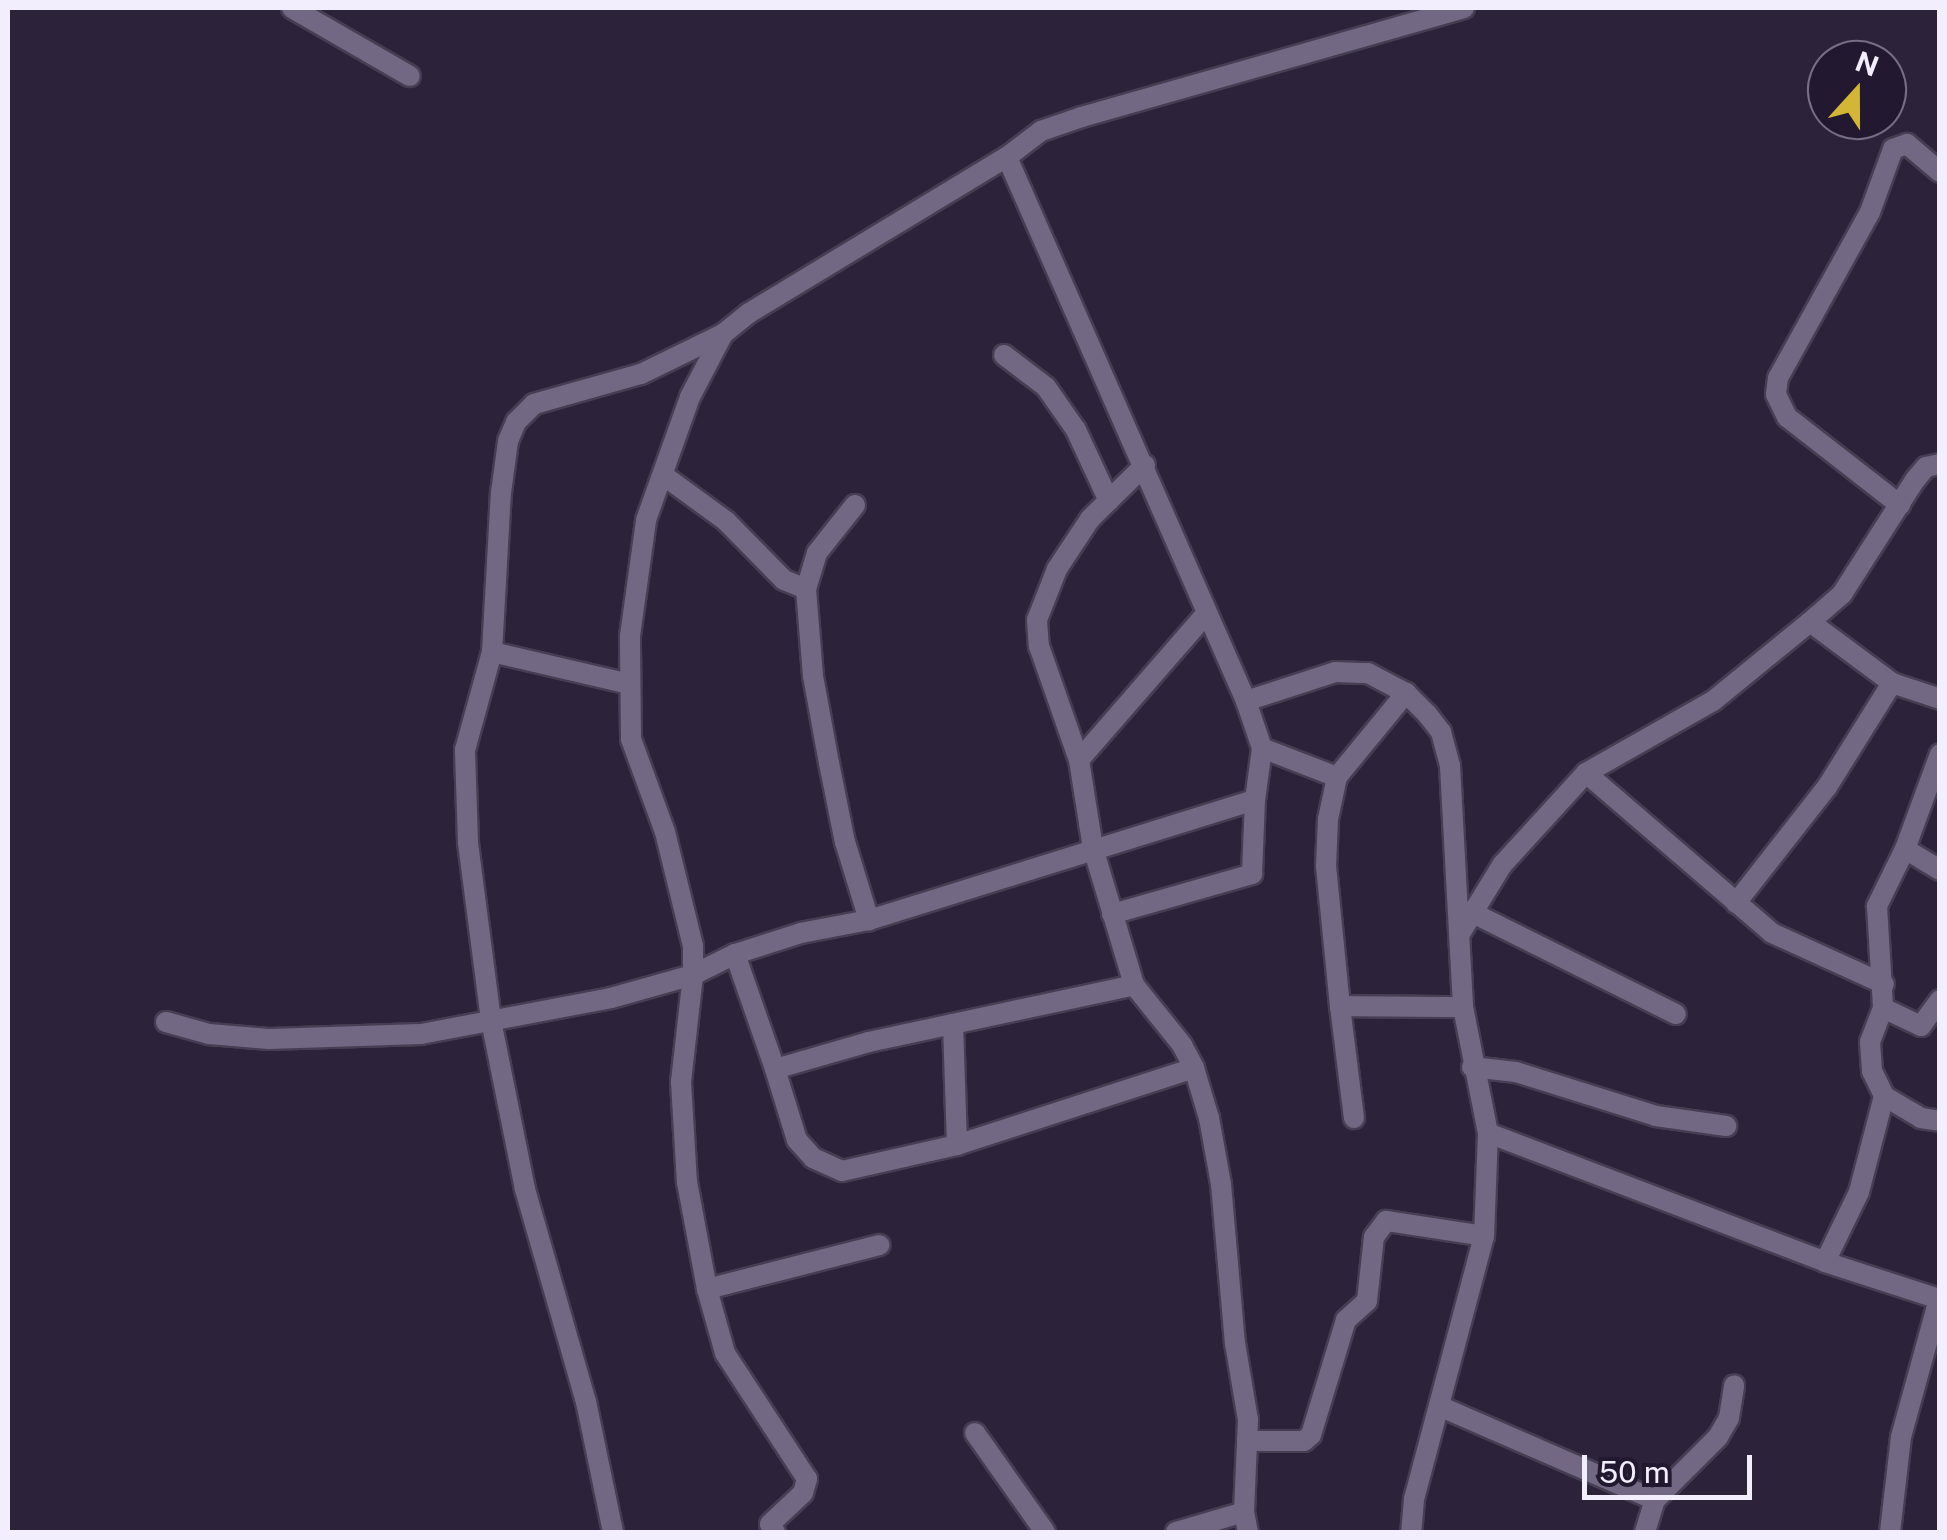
<!DOCTYPE html>
<html>
<head>
<meta charset="utf-8">
<style>
	body { margin:0 }
	#map { position:relative; width:1947px; height:1540px; overflow:hidden; background:#2c233b; font-family:"Public Sans",sans-serif }
	div>[style] { position:absolute }
	.roads { filter:drop-shadow(2px 0 #463e52) drop-shadow(-2px 0 #463e52) drop-shadow(0 2px #463e52) drop-shadow(0 -2px #463e52) }
	.minor>* { height:20px; margin:-10px; padding:0 10px; transform-origin:10px; border-radius:10px; background:#726884 }
	span { translate:-50% -50%; white-space:nowrap; text-align:center; line-height:1.15; -webkit-text-stroke:10px #221930; paint-order:stroke }
	.frame { position:absolute; inset:0; border:10px solid #f3eefe; pointer-events:none }
	.north { position:absolute; left:1807px; top:40px; width:100px; height:100px; box-sizing:border-box; background:#221930; border:2px solid #766e82; border-radius:50%; rotate:21deg; font-size:28px; font-weight:700; line-height:40px; text-align:center; color:#f3eefe }
	.north::after { content:''; display:block; margin:auto; width:35px; height:45px; background:#d3b635; clip-path:polygon(50% 0,100% 100%,50% 72%,0 100%) }
	.scale { position:absolute; left:1582px; top:1455px; width:170px; height:45px; box-sizing:border-box; border:5px solid #f3eefe; border-top:0; padding-left:12px; font-size:30px; line-height:35px; white-space:nowrap; color:#f3eefe; -webkit-text-stroke:8px #221930; paint-order:stroke }
</style>
</head>
<body>
<div id="map">
	<div class="roads">
		<div class="minor">
			<i style="left:292px;top:8px;width:136px;rotate:30deg"></i>
			<i style="left:1004px;top:355px;width:53px;rotate:37.3deg"></i>
			<i style="left:1046px;top:387px;width:52px;rotate:55.1deg"></i>
			<i style="left:1076px;top:430px;width:78px;rotate:65.1deg"></i>
			<i style="left:1145px;top:465px;width:77px;rotate:135.5deg"></i>
			<i style="left:1090px;top:519px;width:60px;rotate:123.4deg"></i>
			<i style="left:1057px;top:569px;width:55px;rotate:111.4deg"></i>
			<i style="left:1037px;top:620px;width:26px;rotate:86deg"></i>
			<i style="left:1039px;top:646px;width:121px;rotate:70.7deg"></i>
			<i style="left:1079px;top:760px;width:89px;rotate:81deg"></i>
			<i style="left:1093px;top:848px;width:143px;rotate:73.3deg"></i>
			<i style="left:1134px;top:985px;width:77px;rotate:51.3deg"></i>
			<i style="left:1182px;top:1045px;width:26px;rotate:62deg"></i>
			<i style="left:1194px;top:1068px;width:52px;rotate:73.3deg"></i>
			<i style="left:1209px;top:1118px;width:67px;rotate:79.7deg"></i>
			<i style="left:1221px;top:1184px;width:160px;rotate:85deg"></i>
			<i style="left:1235px;top:1343px;width:78px;rotate:80.4deg"></i>
			<i style="left:1248px;top:1420px;width:92px;rotate:92.5deg"></i>
			<i style="left:1244px;top:1512px;width:71px;rotate:163.6deg"></i>
			<i style="left:663px;top:475px;width:78px;rotate:36.1deg"></i>
			<i style="left:726px;top:521px;width:83px;rotate:45.5deg"></i>
			<i style="left:784px;top:580px;width:24px;rotate:22deg"></i>
			<i style="left:855px;top:505px;width:61px;rotate:128.4deg"></i>
			<i style="left:817px;top:553px;width:38px;rotate:107deg"></i>
			<i style="left:806px;top:589px;width:87px;rotate:85.4deg"></i>
			<i style="left:813px;top:676px;width:88px;rotate:79.6deg"></i>
			<i style="left:829px;top:763px;width:81px;rotate:78.6deg"></i>
			<i style="left:845px;top:842px;width:82px;rotate:72.9deg"></i>
			<i style="left:869px;top:920px;width:69px;rotate:169.2deg"></i>
			<i style="left:801px;top:933px;width:69px;rotate:162.3deg"></i>
			<i style="left:735px;top:954px;width:122px;rotate:70.8deg"></i>
			<i style="left:775px;top:1069px;width:98px;rotate:-16deg"></i>
			<i style="left:869px;top:1042px;width:271px;rotate:-12.1deg"></i>
			<i style="left:1900px;top:505px;width:143px;rotate:-142.1deg"></i>
			<i style="left:1787px;top:417px;width:25px;rotate:-116deg"></i>
			<i style="left:1776px;top:394px;width:16px;rotate:-83deg"></i>
			<i style="left:1778px;top:378px;width:190px;rotate:-61deg"></i>
			<i style="left:1870px;top:212px;width:67px;rotate:-69.9deg"></i>
			<i style="left:1893px;top:149px;width:15px;rotate:-20deg"></i>
			<i style="left:1907px;top:144px;width:43px;rotate:40.3deg"></i>
			<i style="left:1810px;top:622px;width:102px;rotate:36.6deg"></i>
			<i style="left:1892px;top:683px;width:51px;rotate:18.4deg"></i>
			<i style="left:492px;top:652px;width:141px;rotate:13.1deg"></i>
			<i style="left:1246px;top:701px;width:94px;rotate:-18deg"></i>
			<i style="left:1335px;top:672px;width:33px;rotate:2deg"></i>
			<i style="left:1368px;top:673px;width:43px;rotate:27.8deg"></i>
			<i style="left:1406px;top:693px;width:30px;rotate:45deg"></i>
			<i style="left:1427px;top:714px;width:23px;rotate:52deg"></i>
			<i style="left:1441px;top:732px;width:35px;rotate:75deg"></i>
			<i style="left:1450px;top:766px;width:241px;rotate:86.9deg"></i>
			<i style="left:1463px;top:1007px;width:128px;rotate:78.8deg"></i>
			<i style="left:1488px;top:1133px;width:103px;rotate:92.2deg"></i>
			<i style="left:1484px;top:1236px;width:273px;rotate:104.9deg"></i>
			<i style="left:1414px;top:1500px;width:32px;rotate:95deg"></i>
			<i style="left:1262px;top:748px;width:80px;rotate:21.1deg"></i>
			<i style="left:1337px;top:777px;width:43px;rotate:102.1deg"></i>
			<i style="left:1328px;top:819px;width:47px;rotate:92.4deg"></i>
			<i style="left:1326px;top:866px;width:141px;rotate:84.3deg"></i>
			<i style="left:1340px;top:1006px;width:123px;rotate:0.5deg"></i>
			<i style="left:1940px;top:754px;width:101px;rotate:110.2deg"></i>
			<i style="left:1905px;top:849px;width:64px;rotate:116.2deg"></i>
			<i style="left:1877px;top:906px;width:102px;rotate:86.6deg"></i>
			<i style="left:1883px;top:1008px;width:42px;rotate:25.3deg"></i>
			<i style="left:1921px;top:1026px;width:32px;rotate:-54deg"></i>
			<i style="left:1079px;top:760px;width:194px;rotate:-49deg"></i>
			<i style="left:1586px;top:773px;width:146px;rotate:-29.6deg"></i>
			<i style="left:1713px;top:701px;width:125px;rotate:-39.2deg"></i>
			<i style="left:1810px;top:622px;width:43px;rotate:-41.2deg"></i>
			<i style="left:1842px;top:594px;width:135px;rotate:-57.4deg"></i>
			<i style="left:1915px;top:480px;width:17px;rotate:-50deg"></i>
			<i style="left:1926px;top:467px;width:14px;rotate:-12deg"></i>
			<i style="left:1337px;top:777px;width:109px;rotate:-50.6deg"></i>
			<i style="left:1905px;top:849px;width:41px;rotate:31deg"></i>
			<i style="left:1736px;top:903px;width:147px;rotate:-51.9deg"></i>
			<i style="left:1827px;top:787px;width:123px;rotate:-58deg"></i>
			<i style="left:1469px;top:911px;width:231px;rotate:26.5deg"></i>
			<i style="left:1112px;top:914px;width:146px;rotate:-15.9deg"></i>
			<i style="left:1252px;top:874px;width:74px;rotate:-87.7deg"></i>
			<i style="left:869px;top:920px;width:404px;rotate:-17.3deg"></i>
			<i style="left:1255px;top:800px;width:52px;rotate:-82.3deg"></i>
			<i style="left:1262px;top:748px;width:50px;rotate:-108.8deg"></i>
			<i style="left:1246px;top:701px;width:594px;rotate:-113.72deg"></i>
			<i style="left:1007px;top:157px;width:43px;rotate:-37.4deg"></i>
			<i style="left:1041px;top:131px;width:43px;rotate:-18.9deg"></i>
			<i style="left:1082px;top:117px;width:397px;rotate:-15.9deg"></i>
			<i style="left:1461px;top:932px;width:79px;rotate:-58.5deg"></i>
			<i style="left:1502px;top:865px;width:125px;rotate:-47.6deg"></i>
			<i style="left:1586px;top:773px;width:245px;rotate:40.7deg"></i>
			<i style="left:1772px;top:933px;width:123px;rotate:24.5deg"></i>
			<i style="left:735px;top:954px;width:47px;rotate:153.4deg"></i>
			<i style="left:693px;top:975px;width:29px;rotate:-90deg"></i>
			<i style="left:693px;top:946px;width:117px;rotate:-103.8deg"></i>
			<i style="left:665px;top:832px;width:99px;rotate:-110.1deg"></i>
			<i style="left:631px;top:739px;width:103px;rotate:-90.6deg"></i>
			<i style="left:630px;top:636px;width:117px;rotate:-82.1deg"></i>
			<i style="left:646px;top:520px;width:131px;rotate:-70.3deg"></i>
			<i style="left:690px;top:397px;width:71px;rotate:-62.4deg"></i>
			<i style="left:723px;top:334px;width:33px;rotate:-39deg"></i>
			<i style="left:749px;top:313px;width:301px;rotate:-31.2deg"></i>
			<i style="left:1340px;top:1006px;width:113px;rotate:82.9deg"></i>
			<i style="left:1883px;top:1008px;width:36px;rotate:111deg"></i>
			<i style="left:1870px;top:1042px;width:29px;rotate:86deg"></i>
			<i style="left:1872px;top:1071px;width:28px;rotate:64deg"></i>
			<i style="left:1884px;top:1096px;width:43px;rotate:30.7deg"></i>
			<i style="left:1921px;top:1118px;width:19px;rotate:9deg"></i>
			<i style="left:166px;top:1022px;width:45px;rotate:15.6deg"></i>
			<i style="left:209px;top:1034px;width:60px;rotate:4.8deg"></i>
			<i style="left:269px;top:1039px;width:152px;rotate:-1.9deg"></i>
			<i style="left:421px;top:1034px;width:193px;rotate:-10.7deg"></i>
			<i style="left:611px;top:998px;width:85px;rotate:-15.7deg"></i>
			<i style="left:693px;top:975px;width:108px;rotate:96.4deg"></i>
			<i style="left:681px;top:1082px;width:100px;rotate:86.6deg"></i>
			<i style="left:687px;top:1182px;width:109px;rotate:79.4deg"></i>
			<i style="left:953px;top:1024px;width:121px;rotate:88.1deg"></i>
			<i style="left:1472px;top:1067px;width:44px;rotate:6.5deg"></i>
			<i style="left:1516px;top:1072px;width:147px;rotate:17.4deg"></i>
			<i style="left:1656px;top:1116px;width:71px;rotate:8.1deg"></i>
			<i style="left:775px;top:1069px;width:74px;rotate:72.8deg"></i>
			<i style="left:797px;top:1140px;width:24px;rotate:48deg"></i>
			<i style="left:813px;top:1158px;width:32px;rotate:24deg"></i>
			<i style="left:842px;top:1171px;width:118px;rotate:-12.7deg"></i>
			<i style="left:957px;top:1145px;width:249px;rotate:-18deg"></i>
			<i style="left:1488px;top:1133px;width:361px;rotate:20.9deg"></i>
			<i style="left:1825px;top:1262px;width:120px;rotate:18deg"></i>
			<i style="left:1939px;top:1299px;width:143px;rotate:105.4deg"></i>
			<i style="left:1901px;top:1437px;width:96px;rotate:96.6deg"></i>
			<i style="left:1825px;top:1262px;width:78px;rotate:-64.1deg"></i>
			<i style="left:1859px;top:1192px;width:99px;rotate:-75.4deg"></i>
			<i style="left:1439px;top:1406px;width:236px;rotate:23.5deg"></i>
			<i style="left:975px;top:1433px;width:121px;rotate:54.7deg"></i>
			<i style="left:1247px;top:1441px;width:57px"></i>
			<i style="left:1304px;top:1441px;width:9px;rotate:-41deg"></i>
			<i style="left:1311px;top:1435px;width:120px;rotate:-73.1deg"></i>
			<i style="left:1346px;top:1320px;width:28px;rotate:-42deg"></i>
			<i style="left:1367px;top:1301px;width:64px;rotate:-83.8deg"></i>
			<i style="left:1374px;top:1237px;width:20px;rotate:-53deg"></i>
			<i style="left:1386px;top:1221px;width:99px;rotate:8.7deg"></i>
			<i style="left:1244px;top:1512px;width:20px;rotate:79deg"></i>
			<i style="left:613px;top:1532px;width:133px;rotate:-101.7deg"></i>
			<i style="left:586px;top:1402px;width:222px;rotate:-106deg"></i>
			<i style="left:525px;top:1189px;width:172px;rotate:-101.4deg"></i>
			<i style="left:491px;top:1020px;width:179px;rotate:-97.4deg"></i>
			<i style="left:468px;top:842px;width:92px;rotate:-91.9deg"></i>
			<i style="left:465px;top:750px;width:102px;rotate:-74.6deg"></i>
			<i style="left:492px;top:652px;width:159px;rotate:-86.8deg"></i>
			<i style="left:501px;top:493px;width:52px;rotate:-82.3deg"></i>
			<i style="left:508px;top:441px;width:21px;rotate:-67deg"></i>
			<i style="left:516px;top:422px;width:25px;rotate:-45deg"></i>
			<i style="left:534px;top:404px;width:111px;rotate:-15.7deg"></i>
			<i style="left:641px;top:374px;width:91px;rotate:-26deg"></i>
			<i style="left:775px;top:1532px;width:9px;rotate:-122deg"></i>
			<i style="left:770px;top:1524px;width:45px;rotate:-43.2deg"></i>
			<i style="left:803px;top:1493px;width:15px;rotate:-74deg"></i>
			<i style="left:807px;top:1479px;width:150px;rotate:-123.1deg"></i>
			<i style="left:725px;top:1353px;width:66px;rotate:-105.7deg"></i>
			<i style="left:707px;top:1289px;width:178px;rotate:-14.3deg"></i>
			<i style="left:1645px;top:1532px;width:34px;rotate:-73deg"></i>
			<i style="left:1655px;top:1500px;width:89px;rotate:-45deg"></i>
			<i style="left:1718px;top:1437px;width:22px;rotate:-60deg"></i>
			<i style="left:1729px;top:1418px;width:33px;rotate:-81deg"></i>
		</div>
	</div>
	<div class="frame"></div>
	<div class="north">N</div>
	<div class="scale">50 m</div>
</div>
</body>
</html>
